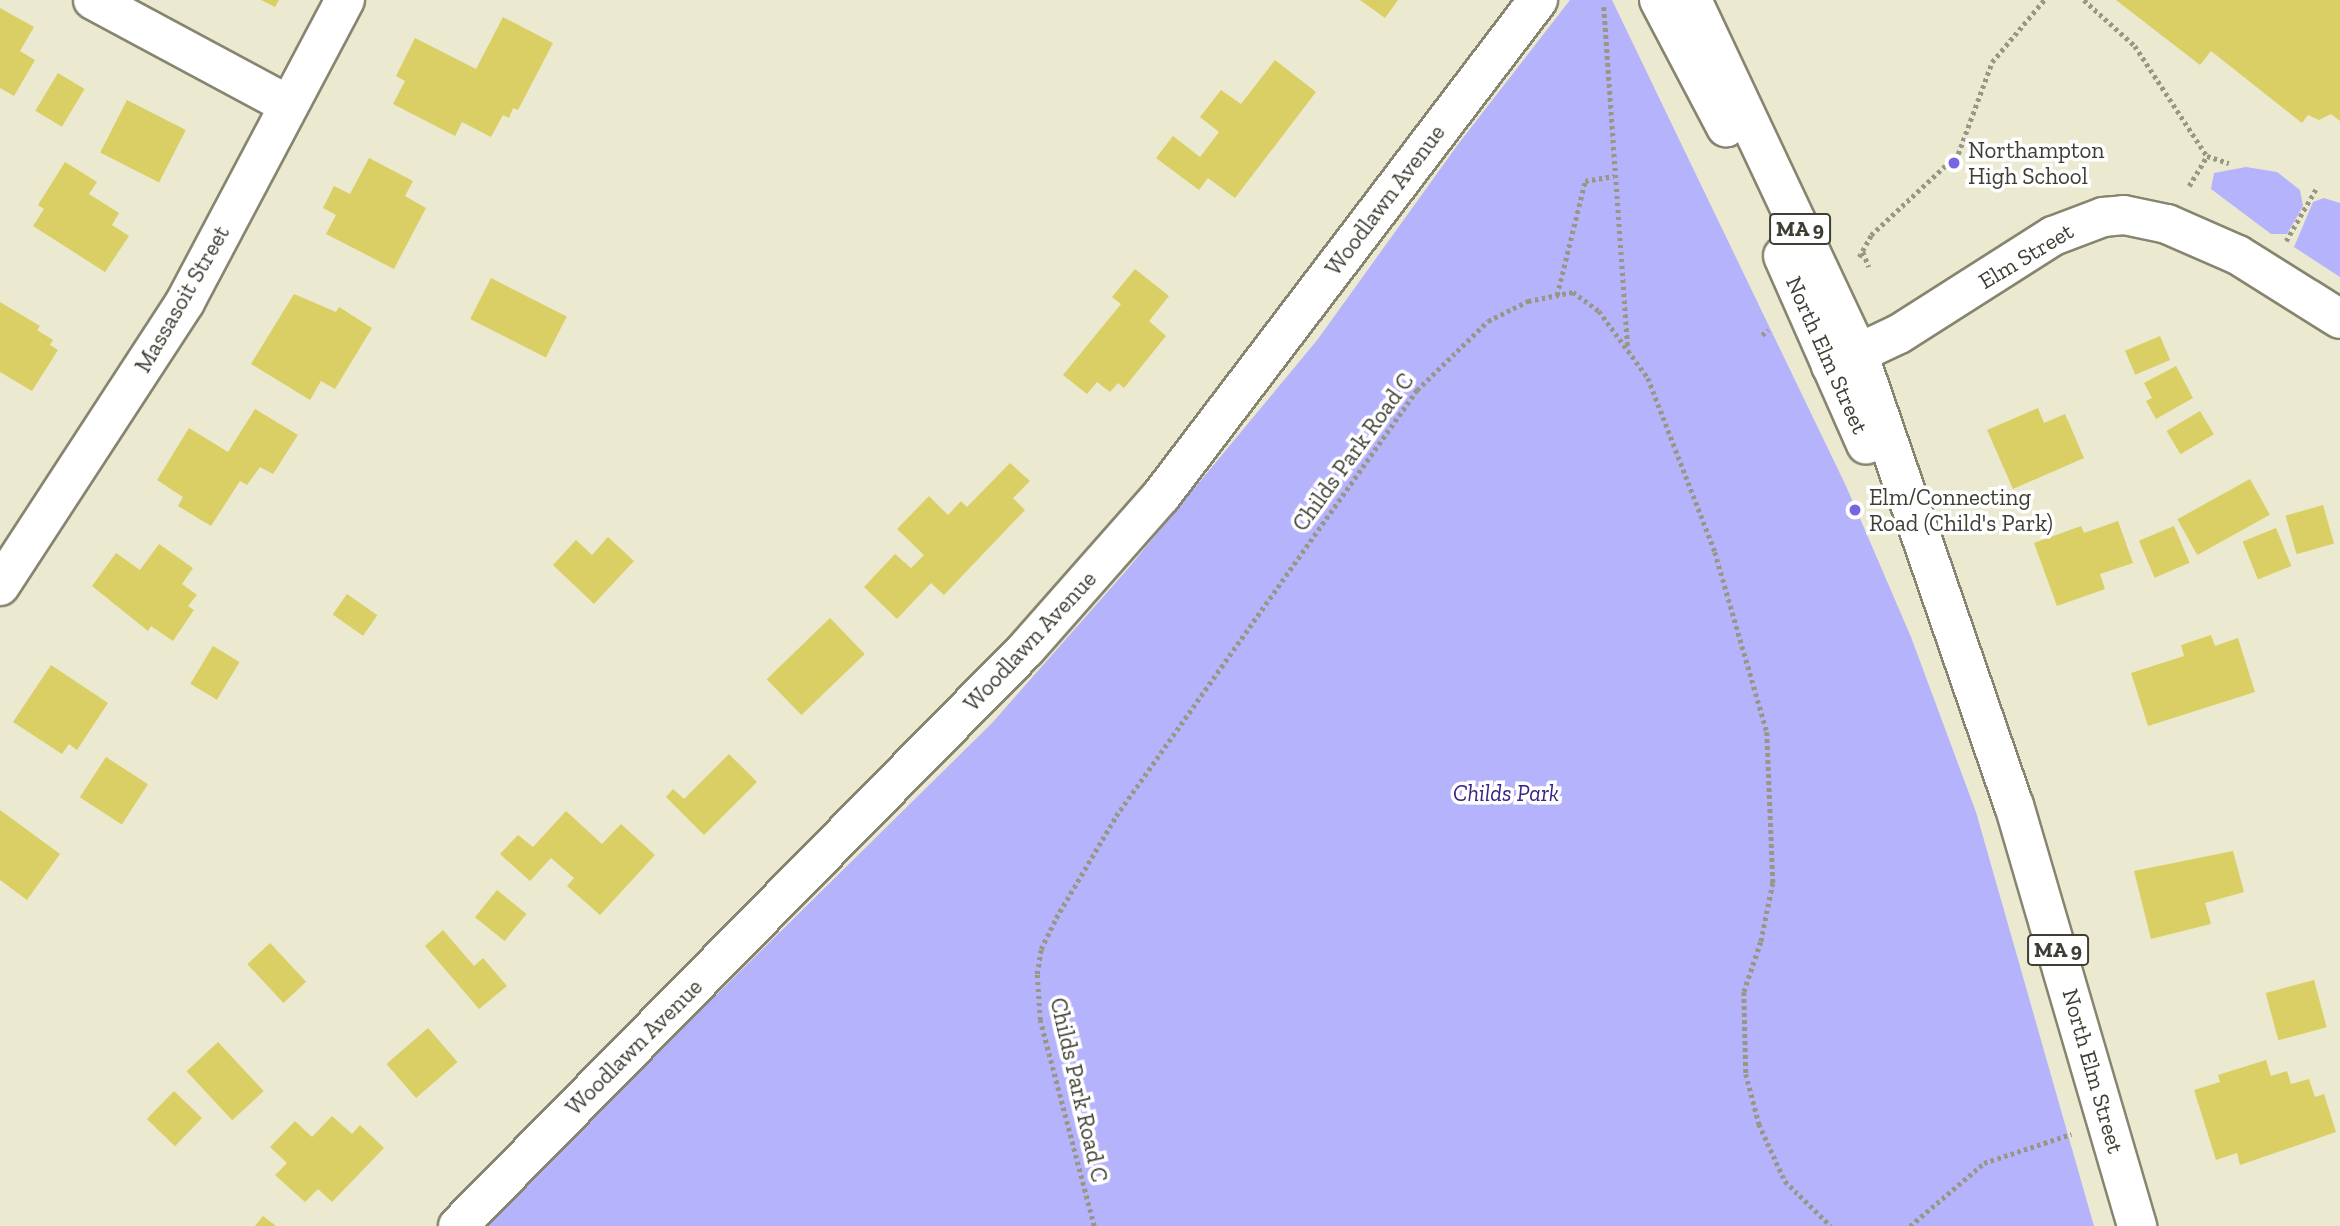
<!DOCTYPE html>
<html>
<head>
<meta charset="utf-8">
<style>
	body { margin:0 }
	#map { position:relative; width:2340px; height:1226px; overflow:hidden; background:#ebe9d0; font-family:"Zilla Slab",serif }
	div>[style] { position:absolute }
	.green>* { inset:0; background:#b6b3fd }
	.building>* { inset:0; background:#dacf65; transform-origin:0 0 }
	.path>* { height:4.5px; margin-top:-2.25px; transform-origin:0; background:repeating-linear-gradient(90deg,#989785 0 3.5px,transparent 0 7px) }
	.roads { filter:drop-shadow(2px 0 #87856f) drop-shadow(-2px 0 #87856f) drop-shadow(0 2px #87856f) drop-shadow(0 -2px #87856f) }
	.minor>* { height:38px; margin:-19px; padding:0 19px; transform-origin:19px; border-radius:19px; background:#fff }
	.tertiary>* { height:38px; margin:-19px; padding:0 19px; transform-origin:19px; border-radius:19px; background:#fff }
	.secondary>* { height:38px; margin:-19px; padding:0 19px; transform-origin:19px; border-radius:19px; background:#fff }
	.trunk>* { height:38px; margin:-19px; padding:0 19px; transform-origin:19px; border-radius:19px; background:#fff }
	.dots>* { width:19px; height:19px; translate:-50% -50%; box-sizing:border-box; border:4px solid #fff; border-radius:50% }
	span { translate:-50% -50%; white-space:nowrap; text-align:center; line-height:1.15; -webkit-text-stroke:7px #fff; paint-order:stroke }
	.shield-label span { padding:2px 5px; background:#fff; border:2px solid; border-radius:5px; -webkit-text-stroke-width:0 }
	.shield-label { font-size:21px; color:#3e3e34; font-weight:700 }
	.poi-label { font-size:23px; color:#3e3e34 }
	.left { translate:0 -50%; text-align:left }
	.street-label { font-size:23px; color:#3e3e34 }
	.park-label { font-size:23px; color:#3a2287; font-style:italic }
</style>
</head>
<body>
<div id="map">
	<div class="green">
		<i style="clip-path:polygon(1570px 0,1612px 0,1846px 486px,1911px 637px,1976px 812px,2094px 1226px,482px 1226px,992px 723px,1125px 572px,1318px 339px,1459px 143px)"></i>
		<i style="clip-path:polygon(2246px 167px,2277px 172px,2300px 190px,2303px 206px,2287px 234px,2271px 234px,2211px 189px,2214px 173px)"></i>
		<i style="clip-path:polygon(2324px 198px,2340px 203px,2340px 277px,2294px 247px,2313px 202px)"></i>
	</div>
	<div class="building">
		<i style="clip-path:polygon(261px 0,279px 0,275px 7px)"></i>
		<i style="clip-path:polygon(1360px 0,1398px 0,1385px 18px)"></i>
		<i style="clip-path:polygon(2116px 0,2340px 0,2340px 121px,2331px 114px,2319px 120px,2308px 115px,2302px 123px,2211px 51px,2200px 65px)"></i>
		<i style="clip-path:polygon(0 8px,34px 27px,20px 51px,35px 60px,14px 96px,0 88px)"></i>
		<i style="clip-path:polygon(503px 17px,553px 43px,518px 110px,513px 108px,509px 118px,503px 115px,491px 137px,462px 122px,455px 136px,393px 104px,405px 81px,396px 76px,415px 38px,476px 69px)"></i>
		<i style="clip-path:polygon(1275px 60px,1316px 92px,1235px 198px,1208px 178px,1199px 190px,1156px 158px,1173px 136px,1200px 157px,1219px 132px,1200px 117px,1221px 90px,1241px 104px)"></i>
		<i style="left:58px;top:73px;width:31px;height:44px;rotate:31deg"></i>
		<i style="left:127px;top:100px;width:66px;height:59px;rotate:27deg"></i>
		<i style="clip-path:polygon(369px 158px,413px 181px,405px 196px,426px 208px,394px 269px,326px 234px,336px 215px,323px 208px,334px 186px,350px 194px)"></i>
		<i style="clip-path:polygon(65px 162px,97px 182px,89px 194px,119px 213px,112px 225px,129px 236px,105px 272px,33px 226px,44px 209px,38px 205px)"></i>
		<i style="clip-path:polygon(1135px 269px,1169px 296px,1149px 321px,1166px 336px,1124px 388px,1118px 383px,1110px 392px,1097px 382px,1087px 394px,1063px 375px,1121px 304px,1112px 297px)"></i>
		<i style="left:491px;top:278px;width:85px;height:46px;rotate:27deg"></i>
		<i style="clip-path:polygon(294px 294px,336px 312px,339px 307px,372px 328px,335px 389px,321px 381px,310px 400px,251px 364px)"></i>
		<i style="clip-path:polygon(0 302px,40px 326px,37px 330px,53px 340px,50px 345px,58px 350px,32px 391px,0 372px)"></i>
		<i style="left:2160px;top:336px;width:26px;height:38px;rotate:67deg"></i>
		<i style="clip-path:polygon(2176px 366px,2193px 398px,2156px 419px,2146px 401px,2152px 398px,2144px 383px)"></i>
		<i style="clip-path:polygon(2038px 408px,2044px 423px,2065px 414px,2084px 458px,2013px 489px,1987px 430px)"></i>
		<i style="clip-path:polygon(255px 409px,298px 435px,273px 474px,260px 467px,247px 485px,240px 481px,211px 526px,178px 506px,183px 497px,157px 480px,189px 428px,228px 452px)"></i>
		<i style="left:2200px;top:411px;width:27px;height:39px;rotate:59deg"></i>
		<i style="clip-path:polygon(1010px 463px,1030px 481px,1013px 498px,1025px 510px,944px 595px,931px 583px,897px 619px,864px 587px,895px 554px,911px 568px,924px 555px,897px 529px,929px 496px,948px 515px,961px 501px,967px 507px)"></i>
		<i style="left:2250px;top:479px;width:41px;height:83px;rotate:61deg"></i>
		<i style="left:2323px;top:505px;width:40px;height:39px;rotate:74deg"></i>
		<i style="clip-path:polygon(2118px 521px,2133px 563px,2100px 574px,2105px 589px,2057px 606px,2034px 543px,2081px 526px,2084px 533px)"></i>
		<i style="left:2174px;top:526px;width:40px;height:38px;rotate:67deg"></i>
		<i style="left:2276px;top:528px;width:41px;height:36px;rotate:68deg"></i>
		<i style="clip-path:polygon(608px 537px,634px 561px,594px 604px,553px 565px,576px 540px,592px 555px)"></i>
		<i style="clip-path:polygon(159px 544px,193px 568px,182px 584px,197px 595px,188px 606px,194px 610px,173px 641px,151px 626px,148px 631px,92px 586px,116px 553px,140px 570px)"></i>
		<i style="left:347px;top:594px;width:37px;height:25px;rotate:35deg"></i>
		<i style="left:830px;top:618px;width:50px;height:88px;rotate:46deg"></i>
		<i style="clip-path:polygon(2211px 635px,2215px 646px,2238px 638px,2255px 692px,2148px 726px,2131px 673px,2184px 656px,2181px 645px)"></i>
		<i style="left:213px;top:646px;width:31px;height:44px;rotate:31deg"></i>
		<i style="clip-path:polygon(51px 665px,108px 703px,77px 750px,69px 744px,62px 754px,13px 722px)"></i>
		<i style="clip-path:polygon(729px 754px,757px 782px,704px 835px,666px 797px,673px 789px,684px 799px)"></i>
		<i style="left:106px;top:757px;width:50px;height:48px;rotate:33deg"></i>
		<i style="clip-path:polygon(0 810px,60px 854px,27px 900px,0 880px)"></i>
		<i style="clip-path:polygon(566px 811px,602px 844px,621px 824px,655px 855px,600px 915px,567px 886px,574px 878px,551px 858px,530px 881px,500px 854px,518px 835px,533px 847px)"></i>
		<i style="clip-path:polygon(2233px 851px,2244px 892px,2205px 903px,2211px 924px,2151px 939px,2134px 871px)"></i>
		<i style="left:497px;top:890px;width:38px;height:35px;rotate:39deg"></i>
		<i style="clip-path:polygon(443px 930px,474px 966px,483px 958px,507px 986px,479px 1009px,425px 946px)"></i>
		<i style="left:270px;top:943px;width:53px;height:31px;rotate:47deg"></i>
		<i style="left:2314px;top:980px;width:49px;height:50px;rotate:75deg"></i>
		<i style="left:428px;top:1028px;width:45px;height:55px;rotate:49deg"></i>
		<i style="left:218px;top:1042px;width:67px;height:43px;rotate:47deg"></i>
		<i style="clip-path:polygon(2266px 1060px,2271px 1076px,2287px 1071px,2291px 1084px,2309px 1079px,2315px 1097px,2324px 1094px,2336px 1132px,2240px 1165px,2237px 1153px,2216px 1160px,2194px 1090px,2220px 1082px,2218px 1075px)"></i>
		<i style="left:174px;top:1091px;width:39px;height:39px;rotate:44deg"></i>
		<i style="clip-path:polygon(332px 1116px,352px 1134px,360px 1125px,384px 1148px,332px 1202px,318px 1189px,305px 1202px,275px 1175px,287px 1163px,270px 1147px,295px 1121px,312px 1137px)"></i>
		<i style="clip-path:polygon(263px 1216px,276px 1226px,255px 1226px)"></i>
	</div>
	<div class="path">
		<i style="left:2084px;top:0;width:69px;rotate:42deg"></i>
		<i style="left:2135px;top:46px;width:131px;rotate:56.8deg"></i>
		<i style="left:1604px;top:7px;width:343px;rotate:86deg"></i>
		<i style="left:2189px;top:186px;width:35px;rotate:-59deg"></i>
		<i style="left:2207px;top:156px;width:23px;rotate:18deg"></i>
		<i style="left:2286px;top:241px;width:62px;rotate:-60.1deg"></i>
		<i style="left:1863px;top:252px;width:16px;rotate:68deg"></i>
		<i style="left:1859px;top:257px;width:25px;rotate:-61deg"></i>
		<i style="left:1871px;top:235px;width:119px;rotate:-43deg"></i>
		<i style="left:1958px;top:154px;width:98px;rotate:-69.7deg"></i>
		<i style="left:1992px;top:62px;width:81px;rotate:-50deg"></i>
		<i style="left:1557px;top:295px;width:117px;rotate:-76.2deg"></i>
		<i style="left:1585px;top:181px;width:29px;rotate:-10deg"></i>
		<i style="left:1762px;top:335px;width:8px;rotate:-40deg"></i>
		<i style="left:1094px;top:1226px;width:213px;rotate:-104.7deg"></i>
		<i style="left:1040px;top:1020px;width:46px;rotate:-93.7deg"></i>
		<i style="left:1037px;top:974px;width:25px;rotate:-81deg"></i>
		<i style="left:1041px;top:949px;width:34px;rotate:-64deg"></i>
		<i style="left:1056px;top:918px;width:118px;rotate:-59.5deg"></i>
		<i style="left:1116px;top:816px;width:522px;rotate:-54.76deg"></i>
		<i style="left:1417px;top:390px;width:99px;rotate:-44.2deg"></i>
		<i style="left:1488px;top:321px;width:45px;rotate:-26.6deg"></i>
		<i style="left:1528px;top:301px;width:46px;rotate:-11.3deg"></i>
		<i style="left:1573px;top:292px;width:32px;rotate:36deg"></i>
		<i style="left:1599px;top:311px;width:83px;rotate:53.8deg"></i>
		<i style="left:1648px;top:378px;width:186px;rotate:68.9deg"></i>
		<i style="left:1715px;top:552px;width:187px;rotate:73.9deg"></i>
		<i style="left:1767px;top:732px;width:151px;rotate:87.7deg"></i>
		<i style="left:1773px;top:883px;width:60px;rotate:101.5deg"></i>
		<i style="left:1761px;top:942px;width:53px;rotate:108.8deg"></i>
		<i style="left:1744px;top:992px;width:82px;rotate:88.6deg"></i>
		<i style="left:1746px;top:1074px;width:52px;rotate:75.4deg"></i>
		<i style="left:1759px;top:1124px;width:63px;rotate:65.5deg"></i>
		<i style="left:1785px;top:1181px;width:64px;rotate:44.4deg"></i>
		<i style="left:1910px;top:1226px;width:97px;rotate:-40.4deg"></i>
		<i style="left:1984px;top:1163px;width:92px;rotate:-18.4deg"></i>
	</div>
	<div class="roads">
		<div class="minor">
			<i style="left:93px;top:0;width:222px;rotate:28.2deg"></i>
			<i style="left:0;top:586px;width:339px;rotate:-56.9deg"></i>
			<i style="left:185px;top:302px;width:342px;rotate:-62.1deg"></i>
		</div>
		<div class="tertiary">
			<i style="left:458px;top:1226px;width:810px;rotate:-45.45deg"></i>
			<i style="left:1026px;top:649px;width:204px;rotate:-48.6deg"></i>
			<i style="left:1161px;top:496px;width:623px;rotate:-52.76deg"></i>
		</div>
		<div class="secondary">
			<i style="left:1831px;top:366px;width:75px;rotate:-25.2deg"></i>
			<i style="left:1899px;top:334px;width:183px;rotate:-32.5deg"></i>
			<i style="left:2053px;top:236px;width:53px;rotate:-20.8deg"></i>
			<i style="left:2103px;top:217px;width:21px;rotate:-5deg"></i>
			<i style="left:2124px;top:215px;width:44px;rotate:11.8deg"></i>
			<i style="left:2167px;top:224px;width:77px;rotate:23.6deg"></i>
			<i style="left:2238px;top:255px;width:120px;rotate:32.1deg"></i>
		</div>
		<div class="trunk">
			<i style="left:1659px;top:0;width:144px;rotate:62.2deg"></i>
			<i style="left:1692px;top:0;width:390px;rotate:64.8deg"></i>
			<i style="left:1858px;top:353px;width:478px;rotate:71deg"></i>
			<i style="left:2014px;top:805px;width:439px;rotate:73.7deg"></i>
			<i style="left:1783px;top:256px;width:206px;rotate:66.2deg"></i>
		</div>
	</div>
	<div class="dots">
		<i style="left:1954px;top:163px;background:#7766e1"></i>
		<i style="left:1855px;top:510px;background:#7766e1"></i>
	</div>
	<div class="shield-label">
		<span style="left:1800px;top:229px">MA 9</span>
		<span style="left:2058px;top:950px">MA 9</span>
	</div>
	<div class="poi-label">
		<span class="left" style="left:1968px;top:163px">Northampton<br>High School</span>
		<span class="left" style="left:1869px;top:510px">Elm/Connecting<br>Road (Child's Park)</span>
	</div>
	<div class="street-label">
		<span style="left:1385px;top:200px;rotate:-53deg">Woodlawn Avenue</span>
		<span style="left:2026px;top:256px;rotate:-31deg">Elm Street</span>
		<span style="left:182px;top:299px;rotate:-60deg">Massasoit Street</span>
		<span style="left:1827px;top:355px;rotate:66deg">North Elm Street</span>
		<span style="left:1353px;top:452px;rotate:-54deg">Childs Park Road C</span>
		<span style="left:1030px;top:641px;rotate:-47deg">Woodlawn Avenue</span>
		<span style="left:634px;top:1047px;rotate:-45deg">Woodlawn Avenue</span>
		<span style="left:2093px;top:1071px;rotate:74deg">North Elm Street</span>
		<span style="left:1079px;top:1090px;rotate:77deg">Childs Park Road C</span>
	</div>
	<div class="park-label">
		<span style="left:1506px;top:793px">Childs Park</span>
	</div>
</div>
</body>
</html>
